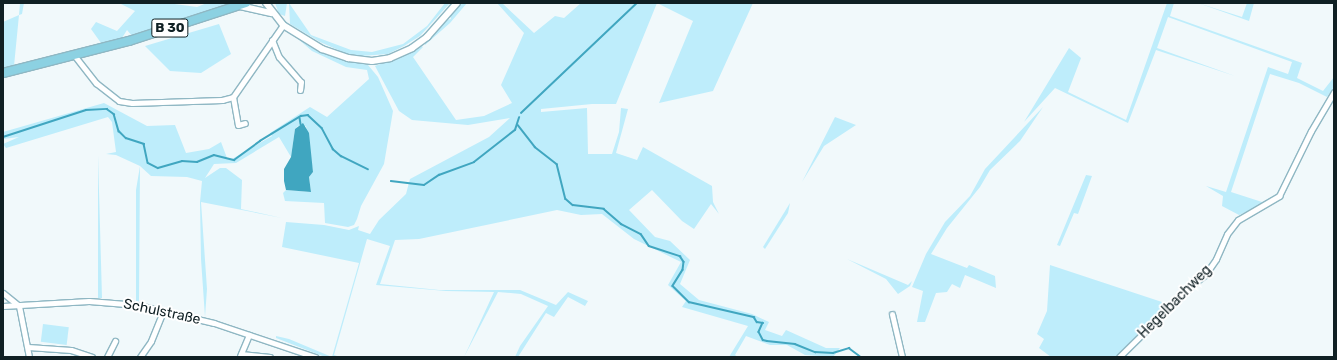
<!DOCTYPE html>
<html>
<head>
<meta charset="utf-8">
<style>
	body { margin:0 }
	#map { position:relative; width:1337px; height:360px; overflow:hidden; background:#f1f9fb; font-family:Rubik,sans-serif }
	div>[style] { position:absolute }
	.green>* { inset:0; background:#beedfb; transform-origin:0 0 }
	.water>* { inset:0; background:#40a6c0 }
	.stream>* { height:1.5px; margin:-0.75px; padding:0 0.75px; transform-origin:0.75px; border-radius:0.75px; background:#40a6c0 }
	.roads { filter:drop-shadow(1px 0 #8fb7c3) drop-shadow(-1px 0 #8fb7c3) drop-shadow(0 1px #8fb7c3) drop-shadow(0 -1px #8fb7c3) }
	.minor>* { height:5px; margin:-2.5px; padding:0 2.5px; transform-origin:2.5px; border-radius:2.5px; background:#fff }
	.tertiary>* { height:6px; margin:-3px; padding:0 3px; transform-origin:3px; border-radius:3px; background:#fff }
	.primary>* { height:8px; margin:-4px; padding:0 4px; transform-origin:4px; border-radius:4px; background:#8cd1e2 }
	span { translate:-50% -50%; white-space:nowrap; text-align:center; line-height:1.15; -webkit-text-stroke:4px #fff; paint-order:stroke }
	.shield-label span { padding:1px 3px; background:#fff; border:1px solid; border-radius:3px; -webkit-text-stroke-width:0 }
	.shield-label { font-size:13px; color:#102024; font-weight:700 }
	.street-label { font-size:14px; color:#102024 }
	.frame { position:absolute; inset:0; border:4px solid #102024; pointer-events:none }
</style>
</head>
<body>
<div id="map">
	<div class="green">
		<i style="clip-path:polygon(20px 3px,24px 3px,22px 14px,19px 15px,14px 66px,3px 69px,3px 22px,19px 15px)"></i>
		<i style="clip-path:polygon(119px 3px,167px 3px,197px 7px,207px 3px,231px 3px,132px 36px,127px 30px,122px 38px,101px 43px,91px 29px,96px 22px,117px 31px,135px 11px)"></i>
		<i style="clip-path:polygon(275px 3px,287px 3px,285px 16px,279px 14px)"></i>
		<i style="clip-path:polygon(289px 3px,311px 35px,351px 50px,372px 52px,403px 44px,427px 26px,445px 3px,450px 3px,420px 36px,404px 46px,388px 54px,361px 56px,345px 53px,320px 42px,290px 24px)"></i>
		<i style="clip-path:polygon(460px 3px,467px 3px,450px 23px,425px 45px,425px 42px,446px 20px,451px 19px,450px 16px)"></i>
		<i style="clip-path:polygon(497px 3px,502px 3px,534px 33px,555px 16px,564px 18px,581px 3px,753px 3px,713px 91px,659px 103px,693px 21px,657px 3px,616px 104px,592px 104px,541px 109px,541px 112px,587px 108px,588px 154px,612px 154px,619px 132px,621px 108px,628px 109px,616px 153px,637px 160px,643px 147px,712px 186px,713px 202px,719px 214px,711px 204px,694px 229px,682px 221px,652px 190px,629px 210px,655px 237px,670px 241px,690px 260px,680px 284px,699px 300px,752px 314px,769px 322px,765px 330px,782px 336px,786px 330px,826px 348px,840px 348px,833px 357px,805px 355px,787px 345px,770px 345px,746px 336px,735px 355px,738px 357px,729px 357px,748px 326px,682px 307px,686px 301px,668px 285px,681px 262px,634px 239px,602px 214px,581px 215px,557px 210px,419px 239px,395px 240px,380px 284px,439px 290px,520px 290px,556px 305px,568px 292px,588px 301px,585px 306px,568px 297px,554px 317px,546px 313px,518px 357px,515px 357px,520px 346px,548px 306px,521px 294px,498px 292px,464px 357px,494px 292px,446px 291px,376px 285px,390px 246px,367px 239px,334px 355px,340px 357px,325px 357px,276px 338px,276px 336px,289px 339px,332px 357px,359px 263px,282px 247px,286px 222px,324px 225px,349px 230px,359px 226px,358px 230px,370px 234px,379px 220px,406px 194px,410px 179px,489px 137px,510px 118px,468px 125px,412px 120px,399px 111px,375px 66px,407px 54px,420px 45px,423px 47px,413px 57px,456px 120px,484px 116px,512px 103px,501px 85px,524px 33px)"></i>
		<i style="clip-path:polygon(1167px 3px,1174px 3px,1170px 16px,1302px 63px,1297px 78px,1323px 91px,1334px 77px,1334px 87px,1327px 97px,1299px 83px,1270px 74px,1231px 192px,1262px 202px,1277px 194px,1268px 202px,1239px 215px,1222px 206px,1223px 196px,1206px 186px,1226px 192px,1268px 67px,1288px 74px,1292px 62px,1168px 17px,1157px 48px,1235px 76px,1156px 50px,1128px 123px,1055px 88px,1024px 122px,1069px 48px,1081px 58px,1068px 92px,1126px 120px)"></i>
		<i style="clip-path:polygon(1198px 3px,1242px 17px,1247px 3px,1254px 3px,1249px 21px)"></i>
		<i style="clip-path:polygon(219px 24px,231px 54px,201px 73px,170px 71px,145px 46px)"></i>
		<i style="clip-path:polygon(297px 38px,336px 58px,368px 65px,378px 77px,393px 111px,384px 164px,361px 206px,357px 219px,354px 225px,348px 227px,325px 223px,324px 203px,285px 201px,283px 193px,286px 190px,311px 192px,309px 177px,313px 172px,306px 126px,298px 126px,295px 129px,291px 157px,279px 137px,236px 163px,214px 164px,205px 178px,220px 168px,226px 168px,242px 180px,241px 209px,282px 218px,201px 202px,207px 289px,205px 317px,201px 259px,200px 202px,202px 181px,187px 177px,151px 176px,140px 166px,139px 302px,136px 302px,136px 190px,140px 166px,116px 155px,106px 154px,116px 152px,112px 122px,108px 117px,6px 148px,3px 144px,19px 137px,3px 139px,3px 132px,104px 103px,147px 126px,175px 125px,186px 153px,209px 149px,221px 142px,227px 158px,232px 159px,272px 136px,270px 133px,310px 107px,327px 117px,369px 79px,367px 70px,346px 67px,312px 51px)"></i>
		<i style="clip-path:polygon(1043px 107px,1020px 141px,990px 170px,980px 187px,947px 228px,931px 254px,967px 268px,969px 265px,995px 276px,996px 288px,965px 275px,960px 288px,952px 284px,947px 292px,936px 293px,925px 322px,917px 322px,923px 291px,912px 287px,926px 254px,945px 222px,970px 196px,985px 169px)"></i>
		<i style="clip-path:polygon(835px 117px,856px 125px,824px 146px,802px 182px)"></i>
		<i style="clip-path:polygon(98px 155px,102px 298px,98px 298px)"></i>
		<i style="clip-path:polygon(1086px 175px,1092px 176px,1078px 214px,1074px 213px,1060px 246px,1057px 245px)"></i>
		<i style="clip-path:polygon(790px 203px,788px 213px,765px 249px,763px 247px)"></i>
		<i style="clip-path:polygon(847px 259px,908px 285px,912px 281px,910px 286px,898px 294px,886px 279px)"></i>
		<i style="clip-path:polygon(1050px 265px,1168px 304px,1115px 357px,1051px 357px,1039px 348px,1044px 339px,1037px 334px,1047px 311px)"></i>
		<i style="left:43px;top:324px;width:26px;height:18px;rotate:7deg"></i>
	</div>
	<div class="water">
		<i style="clip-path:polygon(303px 123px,309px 133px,313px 172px,309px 177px,311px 192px,286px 190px,284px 181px,284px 169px,291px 157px,295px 129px)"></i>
	</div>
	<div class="stream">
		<i style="left:521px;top:113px;width:160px;rotate:-43.5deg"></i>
		<i style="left:300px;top:118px;width:6px;rotate:81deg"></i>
		<i style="left:518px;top:125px;width:28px;rotate:52deg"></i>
		<i style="left:535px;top:147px;width:28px;rotate:38deg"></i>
		<i style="left:557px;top:164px;width:36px;rotate:76deg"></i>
		<i style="left:566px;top:199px;width:9px;rotate:41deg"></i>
		<i style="left:573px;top:205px;width:31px;rotate:7deg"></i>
		<i style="left:604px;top:209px;width:23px;rotate:41deg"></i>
		<i style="left:621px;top:224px;width:22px;rotate:27deg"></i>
		<i style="left:641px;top:234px;width:14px;rotate:56deg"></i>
		<i style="left:649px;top:246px;width:33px;rotate:18deg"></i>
		<i style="left:680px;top:256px;width:7px;rotate:56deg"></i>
		<i style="left:684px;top:262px;width:8px;rotate:97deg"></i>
		<i style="left:683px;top:270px;width:19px;rotate:122deg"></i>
		<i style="left:673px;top:286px;width:23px;rotate:45deg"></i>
		<i style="left:689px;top:302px;width:67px;rotate:13deg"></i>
		<i style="left:754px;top:317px;width:6px;rotate:59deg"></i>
		<i style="left:757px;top:322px;width:6px;rotate:9deg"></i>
		<i style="left:763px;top:323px;width:10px;rotate:114deg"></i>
		<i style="left:759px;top:332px;width:9px;rotate:63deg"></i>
		<i style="left:763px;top:340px;width:4px;rotate:14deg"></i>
		<i style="left:767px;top:341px;width:28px;rotate:6deg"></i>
		<i style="left:795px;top:344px;width:22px;rotate:22deg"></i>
		<i style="left:815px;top:352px;width:18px;rotate:3deg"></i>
		<i style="left:833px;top:353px;width:17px;rotate:-17deg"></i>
		<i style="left:849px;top:348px;width:15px;rotate:37deg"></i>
		<i style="left:3px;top:137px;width:87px;rotate:-18deg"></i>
		<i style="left:86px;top:110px;width:21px;rotate:-3deg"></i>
		<i style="left:107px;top:109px;width:9px;rotate:36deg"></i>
		<i style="left:114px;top:114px;width:18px;rotate:74deg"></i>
		<i style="left:119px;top:131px;width:10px;rotate:45deg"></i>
		<i style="left:126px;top:138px;width:19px;rotate:18deg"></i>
		<i style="left:144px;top:144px;width:19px;rotate:78deg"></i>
		<i style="left:148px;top:163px;width:11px;rotate:27deg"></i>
		<i style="left:158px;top:168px;width:25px;rotate:-16deg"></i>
		<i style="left:182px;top:161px;width:15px;rotate:4deg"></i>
		<i style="left:197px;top:162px;width:18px;rotate:-22deg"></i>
		<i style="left:214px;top:155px;width:21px;rotate:14deg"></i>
		<i style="left:234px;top:160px;width:32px;rotate:-36deg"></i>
		<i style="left:260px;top:141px;width:48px;rotate:-31.4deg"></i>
		<i style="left:301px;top:116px;width:7px;rotate:-8deg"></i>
		<i style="left:308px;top:115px;width:19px;rotate:43deg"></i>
		<i style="left:322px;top:128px;width:24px;rotate:62deg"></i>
		<i style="left:333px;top:149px;width:11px;rotate:41deg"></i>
		<i style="left:341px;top:156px;width:30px;rotate:26deg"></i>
		<i style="left:391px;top:181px;width:33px;rotate:7deg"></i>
		<i style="left:424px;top:185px;width:18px;rotate:-34deg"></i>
		<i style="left:439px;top:175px;width:37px;rotate:-20deg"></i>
		<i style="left:474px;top:162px;width:52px;rotate:-38deg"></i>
		<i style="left:515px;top:130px;width:13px;rotate:-72deg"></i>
	</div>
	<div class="roads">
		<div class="minor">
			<i style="left:272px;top:40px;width:18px;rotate:68deg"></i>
			<i style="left:279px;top:57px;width:33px;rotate:49deg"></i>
			<i style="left:301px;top:82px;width:8px;rotate:97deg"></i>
			<i style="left:74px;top:55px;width:36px;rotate:52deg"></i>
			<i style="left:96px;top:83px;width:29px;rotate:38deg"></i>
			<i style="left:119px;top:101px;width:13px;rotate:9deg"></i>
			<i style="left:132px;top:103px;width:90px;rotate:-1.9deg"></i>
			<i style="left:222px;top:100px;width:11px;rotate:-15deg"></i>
			<i style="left:233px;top:97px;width:88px;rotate:-55.2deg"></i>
			<i style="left:233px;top:97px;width:28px;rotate:80deg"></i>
			<i style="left:238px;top:125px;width:7px;rotate:-16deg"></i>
			<i style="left:3px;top:293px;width:21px;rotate:39deg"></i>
			<i style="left:3px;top:306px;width:86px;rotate:-3.3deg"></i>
			<i style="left:89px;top:301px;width:49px;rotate:4.7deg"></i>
			<i style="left:138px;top:305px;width:78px;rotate:13.3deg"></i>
			<i style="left:214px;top:323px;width:107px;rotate:18.6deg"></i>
			<i style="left:19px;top:306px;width:52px;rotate:78.9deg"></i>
			<i style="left:892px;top:314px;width:44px;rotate:76.9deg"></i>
			<i style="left:28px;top:347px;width:43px;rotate:4deg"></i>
			<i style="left:71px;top:350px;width:22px;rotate:18deg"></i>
			<i style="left:241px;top:354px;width:29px;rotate:6deg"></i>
			<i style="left:240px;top:356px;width:23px;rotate:-67deg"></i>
			<i style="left:107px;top:357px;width:18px;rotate:-63deg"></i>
			<i style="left:140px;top:357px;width:19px;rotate:-55deg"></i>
			<i style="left:151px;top:341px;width:32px;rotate:-68deg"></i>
			<i style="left:1119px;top:357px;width:103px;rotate:-44.6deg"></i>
			<i style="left:1192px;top:285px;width:16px;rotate:-38deg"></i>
			<i style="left:1205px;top:275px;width:19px;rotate:-55deg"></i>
			<i style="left:1216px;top:259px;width:27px;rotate:-66deg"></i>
			<i style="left:1227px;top:234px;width:18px;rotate:-52deg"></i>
			<i style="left:1238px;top:220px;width:48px;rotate:-30.3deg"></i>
			<i style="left:1279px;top:196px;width:72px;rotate:-63.8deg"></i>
			<i style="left:1311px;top:131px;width:45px;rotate:-59.5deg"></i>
		</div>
		<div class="tertiary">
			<i style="left:266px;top:3px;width:28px;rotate:52deg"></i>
			<i style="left:283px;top:25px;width:46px;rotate:31.6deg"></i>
			<i style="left:322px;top:49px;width:28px;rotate:19deg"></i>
			<i style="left:348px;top:58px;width:24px;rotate:7deg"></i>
			<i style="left:372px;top:61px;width:18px;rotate:-9deg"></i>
			<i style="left:390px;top:58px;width:24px;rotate:-24deg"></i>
			<i style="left:412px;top:48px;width:19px;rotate:-36deg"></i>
			<i style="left:427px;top:37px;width:45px;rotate:-48.6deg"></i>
			<i style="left:240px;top:6px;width:32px;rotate:13deg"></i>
		</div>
		<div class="primary">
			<i style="left:3px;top:73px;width:130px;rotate:-14.3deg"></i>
			<i style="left:129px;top:41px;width:123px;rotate:-18deg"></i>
		</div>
	</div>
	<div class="shield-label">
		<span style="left:170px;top:28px">B 30</span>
	</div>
	<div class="street-label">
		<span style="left:1175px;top:302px;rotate:-45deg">Hegelbachweg</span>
		<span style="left:162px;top:312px;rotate:12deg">Schulstraße</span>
	</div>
	<div class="frame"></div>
</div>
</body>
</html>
